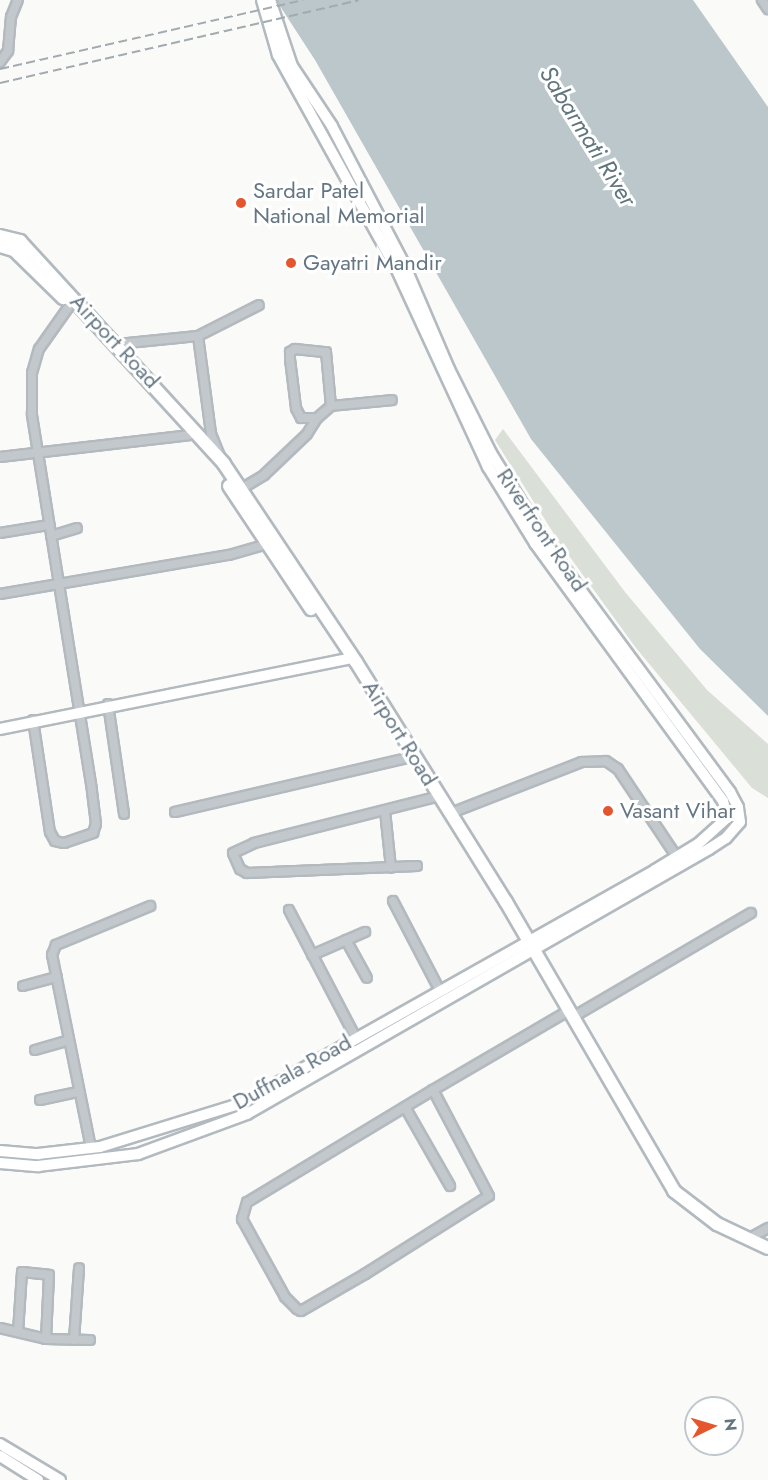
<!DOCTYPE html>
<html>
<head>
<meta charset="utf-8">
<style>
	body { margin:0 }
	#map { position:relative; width:768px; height:1480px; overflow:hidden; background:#fafaf8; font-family:Jost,sans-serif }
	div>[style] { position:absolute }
	.green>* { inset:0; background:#dadfd7 }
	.water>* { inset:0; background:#bbc7cb }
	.roads { filter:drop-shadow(2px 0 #b3babf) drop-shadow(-2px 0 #b3babf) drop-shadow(0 2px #b3babf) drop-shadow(0 -2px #b3babf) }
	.street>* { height:8px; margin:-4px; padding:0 4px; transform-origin:4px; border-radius:4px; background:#c3c8cc }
	.secondary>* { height:10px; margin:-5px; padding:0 5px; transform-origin:5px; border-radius:5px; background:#fff }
	.primary>* { height:12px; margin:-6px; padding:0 6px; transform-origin:6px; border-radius:6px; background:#fff }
	.rail>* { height:2px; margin-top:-1px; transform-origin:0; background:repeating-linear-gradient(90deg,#a2aab0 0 9px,transparent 0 13.5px) }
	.dots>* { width:16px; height:16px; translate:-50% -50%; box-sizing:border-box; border:3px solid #fff; border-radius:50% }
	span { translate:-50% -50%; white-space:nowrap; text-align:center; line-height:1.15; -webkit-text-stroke:6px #fff; paint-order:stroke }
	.poi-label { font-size:22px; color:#657683 }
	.left { translate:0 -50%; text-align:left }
	.street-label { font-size:22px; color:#657683 }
	.water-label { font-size:24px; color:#60757c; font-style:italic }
	.north { position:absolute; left:684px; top:1396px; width:60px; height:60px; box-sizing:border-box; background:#fff; border:2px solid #c1c8cd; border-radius:50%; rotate:85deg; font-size:16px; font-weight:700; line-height:24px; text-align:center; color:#657683 }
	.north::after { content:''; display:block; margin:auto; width:21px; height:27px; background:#e4572e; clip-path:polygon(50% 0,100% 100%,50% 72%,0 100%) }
</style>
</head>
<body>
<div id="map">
	<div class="green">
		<i style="clip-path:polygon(503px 429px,625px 592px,707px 690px,768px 744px,768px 798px,752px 788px,636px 648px,559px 542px,495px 440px)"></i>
	</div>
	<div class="water">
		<i style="clip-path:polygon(276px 0,693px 0,768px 107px,768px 716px,700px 649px,531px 439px,315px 60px)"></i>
	</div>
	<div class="roads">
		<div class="street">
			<i style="left:762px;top:0;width:11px;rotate:56deg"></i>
			<i style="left:0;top:62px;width:14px;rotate:-54deg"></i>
			<i style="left:8px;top:51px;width:34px;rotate:-85deg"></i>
			<i style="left:11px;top:17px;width:18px;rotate:-68deg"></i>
			<i style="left:198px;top:336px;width:68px;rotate:-26.9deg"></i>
			<i style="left:118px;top:344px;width:80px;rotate:-5.7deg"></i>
			<i style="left:198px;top:336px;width:99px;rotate:82.4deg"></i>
			<i style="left:211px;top:434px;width:24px;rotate:68deg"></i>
			<i style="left:331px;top:406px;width:61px;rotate:-5.6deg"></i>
			<i style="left:0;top:457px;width:190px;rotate:-6.6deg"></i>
			<i style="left:241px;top:489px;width:27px;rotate:-31deg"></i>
			<i style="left:264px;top:475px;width:59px;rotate:-43.6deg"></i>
			<i style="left:307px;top:434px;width:19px;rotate:-58deg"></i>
			<i style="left:317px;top:418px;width:16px;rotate:180deg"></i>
			<i style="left:301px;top:418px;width:11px;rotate:-117deg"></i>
			<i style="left:296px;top:408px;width:49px;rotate:-97deg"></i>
			<i style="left:290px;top:359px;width:7px;rotate:-90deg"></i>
			<i style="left:290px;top:352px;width:6px;rotate:-31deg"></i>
			<i style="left:295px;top:349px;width:31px;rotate:6deg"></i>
			<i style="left:326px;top:352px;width:54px;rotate:84.7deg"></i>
			<i style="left:331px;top:406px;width:18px;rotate:139deg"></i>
			<i style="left:0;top:533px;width:50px;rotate:-9.3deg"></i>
			<i style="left:51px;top:536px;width:27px;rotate:-17deg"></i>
			<i style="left:0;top:594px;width:232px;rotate:-9.7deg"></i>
			<i style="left:229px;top:555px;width:40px;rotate:-16deg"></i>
			<i style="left:108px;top:704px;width:111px;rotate:81.7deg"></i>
			<i style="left:33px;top:720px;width:113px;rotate:81.4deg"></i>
			<i style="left:50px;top:832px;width:10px;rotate:61deg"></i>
			<i style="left:55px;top:841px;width:9px;rotate:13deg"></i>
			<i style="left:64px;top:843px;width:31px;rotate:-19deg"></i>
			<i style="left:93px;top:833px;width:9px;rotate:-72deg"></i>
			<i style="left:96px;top:824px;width:34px;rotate:-97deg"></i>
			<i style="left:92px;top:790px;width:381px;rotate:-99.1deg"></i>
			<i style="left:32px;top:414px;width:41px;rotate:-90deg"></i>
			<i style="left:32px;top:373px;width:25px;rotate:-74deg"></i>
			<i style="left:39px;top:349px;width:54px;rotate:-54.8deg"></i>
			<i style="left:385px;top:811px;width:57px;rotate:84deg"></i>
			<i style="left:175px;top:812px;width:238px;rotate:-13.1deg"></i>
			<i style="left:451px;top:813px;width:141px;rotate:-21.3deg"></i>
			<i style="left:582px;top:762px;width:24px;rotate:-2deg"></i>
			<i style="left:606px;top:761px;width:14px;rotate:34deg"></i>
			<i style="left:618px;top:769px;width:106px;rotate:56.2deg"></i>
			<i style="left:417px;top:866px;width:170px;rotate:177.6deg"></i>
			<i style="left:247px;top:873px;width:8px;rotate:-150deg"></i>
			<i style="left:240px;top:869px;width:17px;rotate:-114deg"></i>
			<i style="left:233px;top:853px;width:23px;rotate:-25deg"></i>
			<i style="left:254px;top:843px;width:184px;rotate:-14.2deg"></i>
			<i style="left:393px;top:901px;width:99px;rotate:62.4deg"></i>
			<i style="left:289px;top:910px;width:144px;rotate:62.4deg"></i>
			<i style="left:346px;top:940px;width:43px;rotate:61.1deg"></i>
			<i style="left:312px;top:955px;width:58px;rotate:-23.5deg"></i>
			<i style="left:23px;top:986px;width:35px;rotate:-15deg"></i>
			<i style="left:573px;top:1017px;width:206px;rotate:-30.3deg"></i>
			<i style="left:35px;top:1050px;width:35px;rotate:-16deg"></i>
			<i style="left:433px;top:1090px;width:217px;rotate:148.9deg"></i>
			<i style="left:247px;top:1202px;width:18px;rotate:106deg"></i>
			<i style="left:242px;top:1219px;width:89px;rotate:61.1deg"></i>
			<i style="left:285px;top:1297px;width:17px;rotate:45deg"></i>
			<i style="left:297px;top:1309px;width:4px;rotate:27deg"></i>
			<i style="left:301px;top:1311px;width:74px;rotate:-30deg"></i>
			<i style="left:365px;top:1274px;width:146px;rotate:-32.2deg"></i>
			<i style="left:489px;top:1196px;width:120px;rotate:-117.8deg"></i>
			<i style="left:433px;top:1090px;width:151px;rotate:-30.3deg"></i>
			<i style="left:40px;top:1100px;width:40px;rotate:-12deg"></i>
			<i style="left:405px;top:1107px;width:91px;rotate:60.3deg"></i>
			<i style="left:91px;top:1148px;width:197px;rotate:-101.4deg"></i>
			<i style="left:52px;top:955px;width:11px;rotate:-68deg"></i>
			<i style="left:56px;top:945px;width:102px;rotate:-22.5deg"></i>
			<i style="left:748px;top:1239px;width:23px;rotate:-29deg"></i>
			<i style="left:0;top:1328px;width:47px;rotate:13.4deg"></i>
			<i style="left:46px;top:1339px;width:44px;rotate:1.3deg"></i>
			<i style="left:18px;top:1332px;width:60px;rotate:-86.2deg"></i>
			<i style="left:22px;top:1272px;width:27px;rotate:6deg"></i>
			<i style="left:49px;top:1275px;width:64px;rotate:92.7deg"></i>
			<i style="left:74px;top:1340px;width:72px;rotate:-86deg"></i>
		</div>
		<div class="secondary">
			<i style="left:0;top:729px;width:360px;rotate:-11.4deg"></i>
			<i style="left:0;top:1151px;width:38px;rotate:5deg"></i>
			<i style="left:38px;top:1154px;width:62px;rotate:-6.4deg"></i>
			<i style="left:100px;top:1147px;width:149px;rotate:-17.2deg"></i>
			<i style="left:242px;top:1103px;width:474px;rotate:-29.4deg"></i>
			<i style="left:655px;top:870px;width:50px;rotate:-31.2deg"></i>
			<i style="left:698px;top:844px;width:39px;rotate:-42deg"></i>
			<i style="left:727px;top:818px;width:17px;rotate:-103deg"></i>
			<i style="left:723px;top:801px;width:319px;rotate:-126.1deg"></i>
			<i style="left:535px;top:543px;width:89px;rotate:-121.7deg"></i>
			<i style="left:488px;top:467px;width:219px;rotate:-114.8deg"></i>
			<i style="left:396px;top:268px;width:244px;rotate:-119deg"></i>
			<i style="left:278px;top:55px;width:57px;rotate:-106.2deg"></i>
			<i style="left:0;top:1163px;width:38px;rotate:5deg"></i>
			<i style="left:38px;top:1166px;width:101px;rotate:-6.8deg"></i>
			<i style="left:138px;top:1154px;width:116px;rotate:-20.2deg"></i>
			<i style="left:247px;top:1114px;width:533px;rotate:-29.84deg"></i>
			<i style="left:709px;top:849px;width:20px;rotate:-33deg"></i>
			<i style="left:726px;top:838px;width:21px;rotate:-49deg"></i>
			<i style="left:740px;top:822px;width:15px;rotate:-98deg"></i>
			<i style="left:738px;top:807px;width:17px;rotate:-118deg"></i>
			<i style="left:730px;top:792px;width:305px;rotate:-126.5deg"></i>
			<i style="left:549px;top:547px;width:110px;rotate:-121.7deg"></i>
			<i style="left:491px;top:453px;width:94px;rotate:-116.6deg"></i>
			<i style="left:449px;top:369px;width:114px;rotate:-113.2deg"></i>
			<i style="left:404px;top:264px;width:156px;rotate:-117.6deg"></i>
			<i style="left:332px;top:126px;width:72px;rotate:-123.7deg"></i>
			<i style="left:292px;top:66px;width:70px;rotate:-108.4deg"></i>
			<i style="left:0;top:1444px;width:70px;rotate:31deg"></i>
			<i style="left:0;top:1456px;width:45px;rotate:32.3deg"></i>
		</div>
		<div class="primary">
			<i style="left:0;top:236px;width:21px;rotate:14deg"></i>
			<i style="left:20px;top:241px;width:302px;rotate:47.5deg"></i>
			<i style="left:224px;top:464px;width:238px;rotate:56.3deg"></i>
			<i style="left:356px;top:662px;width:283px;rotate:58deg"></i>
			<i style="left:506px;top:902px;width:334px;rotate:59.8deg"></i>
			<i style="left:674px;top:1191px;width:54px;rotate:37.5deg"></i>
			<i style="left:717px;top:1224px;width:56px;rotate:25.2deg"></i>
			<i style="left:0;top:246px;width:15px;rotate:16deg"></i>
			<i style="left:14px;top:250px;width:69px;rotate:44.4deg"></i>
			<i style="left:229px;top:486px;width:148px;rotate:56.3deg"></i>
		</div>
	</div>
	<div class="rail">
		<i style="left:0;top:69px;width:311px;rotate:-12.8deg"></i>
		<i style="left:0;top:83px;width:368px;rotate:-13deg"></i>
	</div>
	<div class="dots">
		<i style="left:241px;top:203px;background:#e4572e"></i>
		<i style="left:291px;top:263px;background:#e4572e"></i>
		<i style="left:608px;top:811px;background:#e4572e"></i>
	</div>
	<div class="poi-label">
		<span class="left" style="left:253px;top:203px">Sardar Patel<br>National Memorial</span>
		<span class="left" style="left:303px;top:263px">Gayatri Mandir</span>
		<span class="left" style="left:620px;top:811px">Vasant Vihar</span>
	</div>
	<div class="street-label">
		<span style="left:115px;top:341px;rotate:47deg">Airport Road</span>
		<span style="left:542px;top:530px;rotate:56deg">Riverfront Road</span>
		<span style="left:400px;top:733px;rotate:58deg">Airport Road</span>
		<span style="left:292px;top:1072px;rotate:-29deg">Duffnala Road</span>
	</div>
	<div class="water-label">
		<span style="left:588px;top:136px;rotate:58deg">Sabarmati River</span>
	</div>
	<div class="north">N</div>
</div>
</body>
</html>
